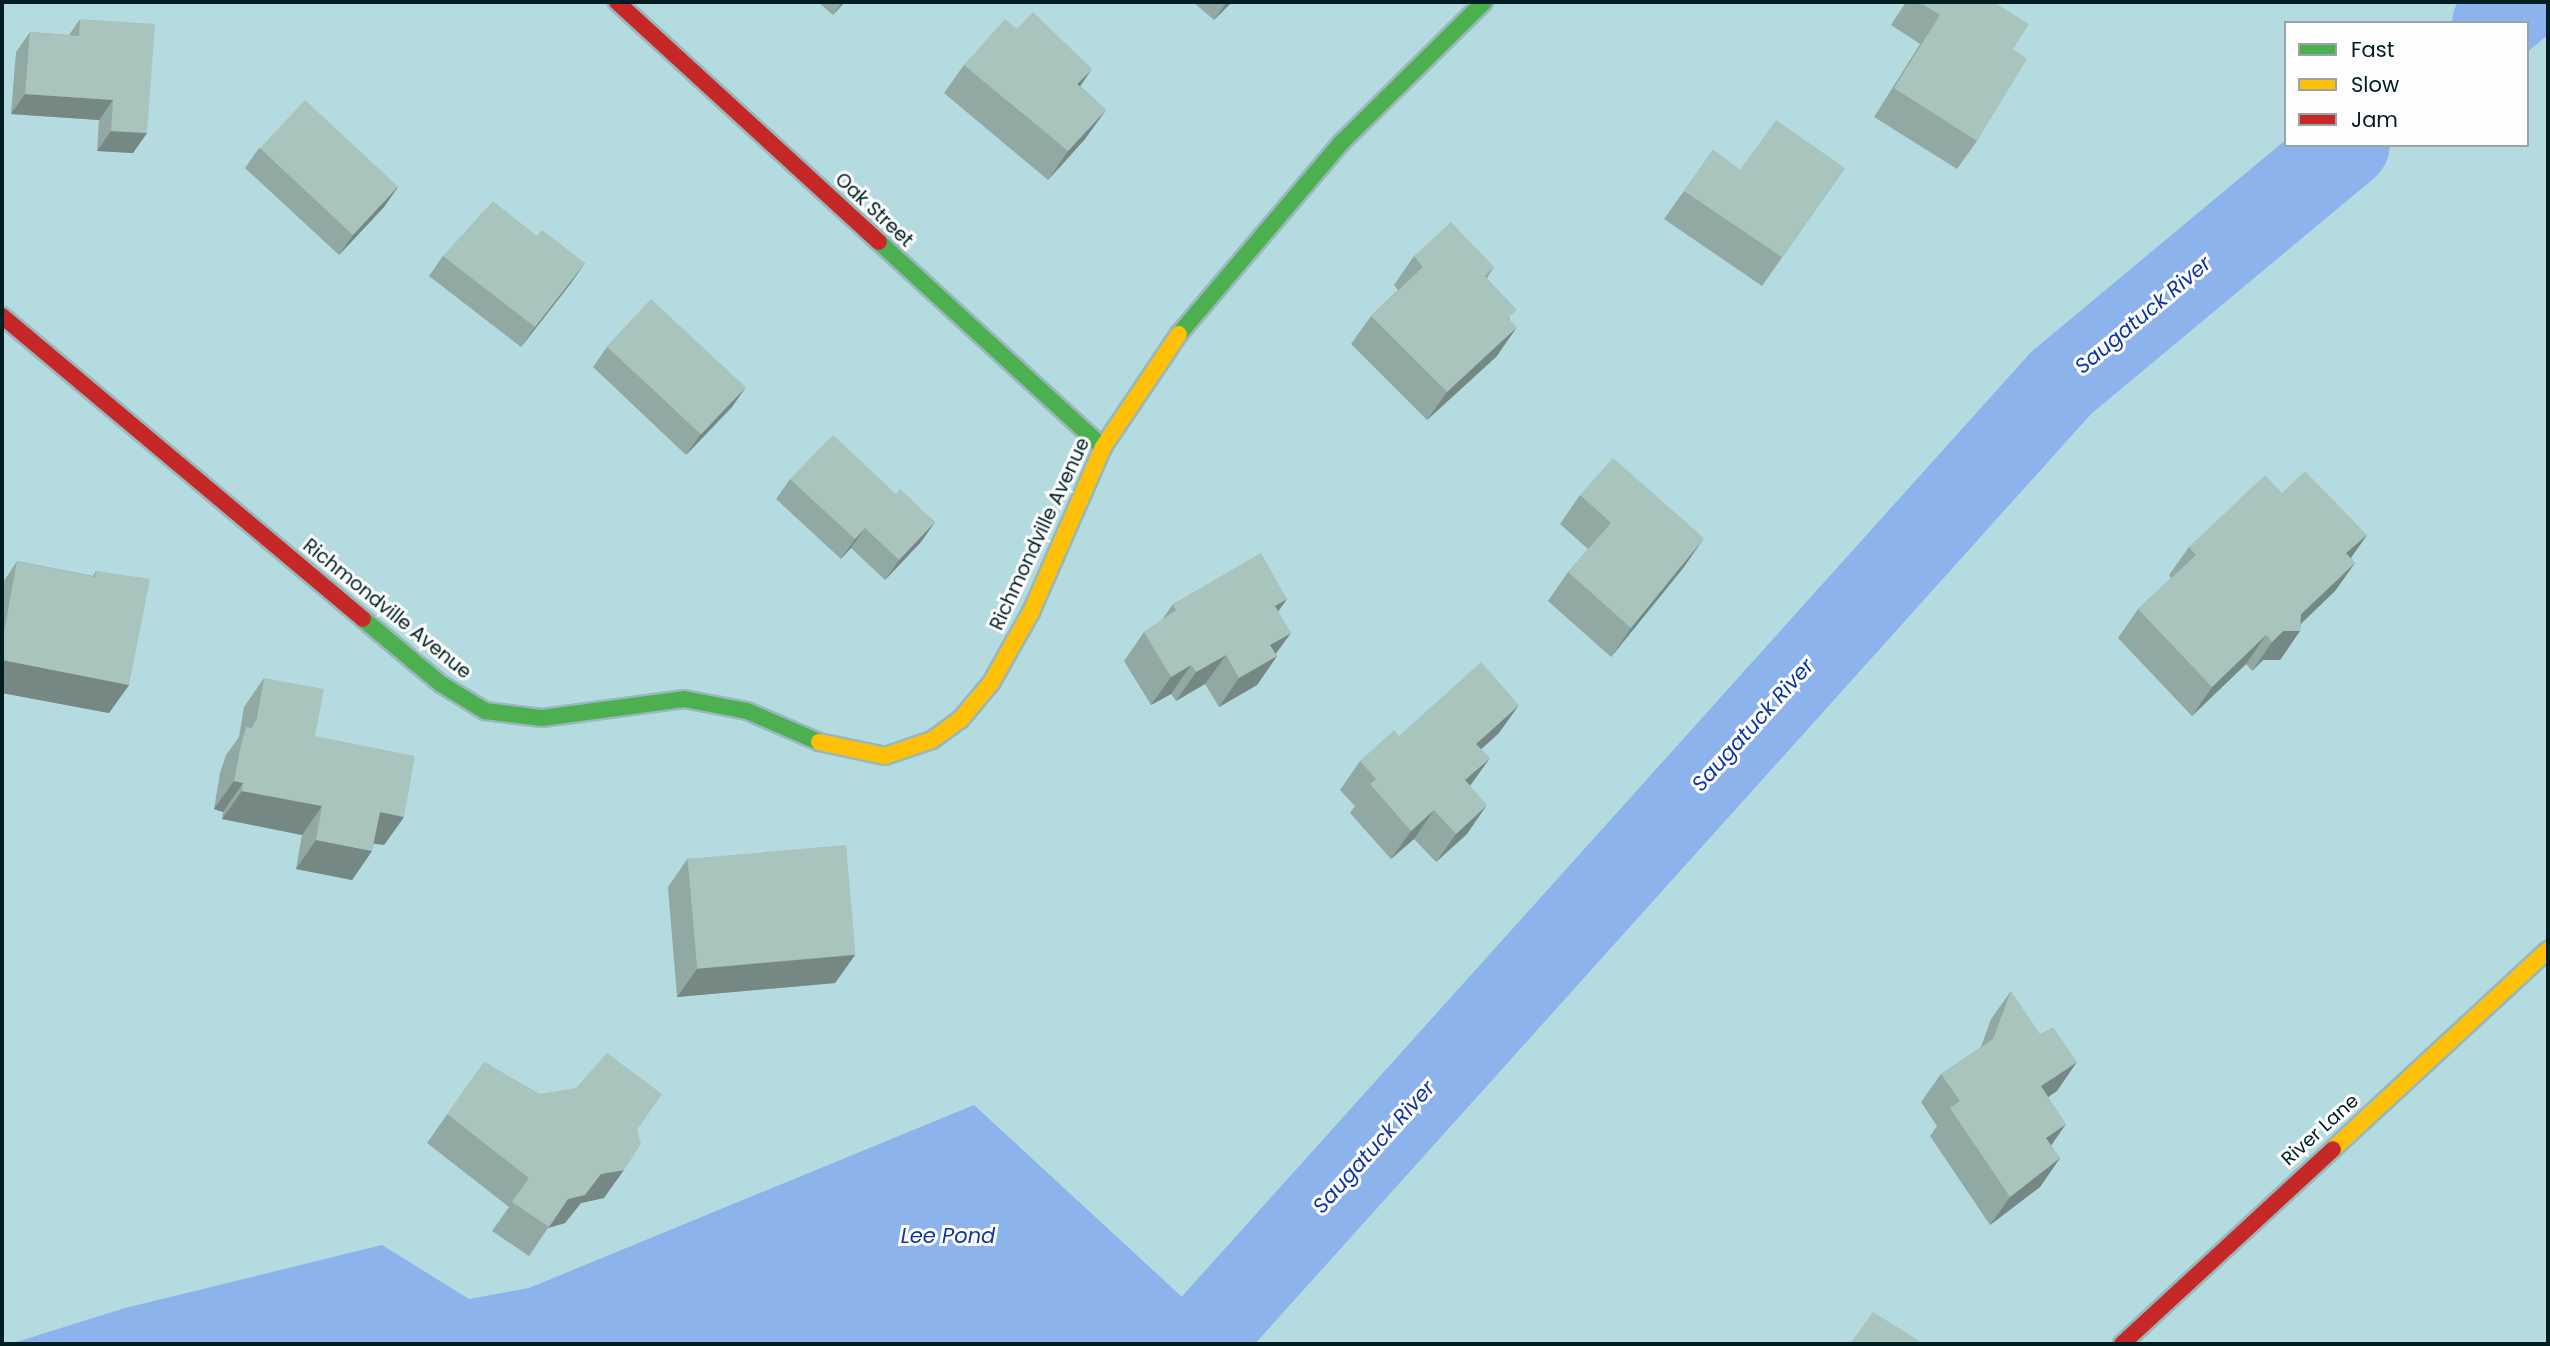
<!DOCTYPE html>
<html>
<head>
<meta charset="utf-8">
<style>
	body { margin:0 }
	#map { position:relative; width:2550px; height:1346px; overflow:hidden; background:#b4dce0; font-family:Poppins,sans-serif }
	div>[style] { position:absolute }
	.water>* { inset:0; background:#8cb3ec }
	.river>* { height:86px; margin:-43px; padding:0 43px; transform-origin:43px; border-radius:43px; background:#8cb3ec }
	.roads { filter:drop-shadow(2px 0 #98b8bb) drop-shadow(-2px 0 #98b8bb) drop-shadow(0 2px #98b8bb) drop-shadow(0 -2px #98b8bb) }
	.fast>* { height:16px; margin:-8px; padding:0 8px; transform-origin:8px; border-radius:8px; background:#4caf50 }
	.slow>* { height:16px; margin:-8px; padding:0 8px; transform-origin:8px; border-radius:8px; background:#ffc107 }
	.jam>* { height:16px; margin:-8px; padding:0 8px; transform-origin:8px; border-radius:8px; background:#c62828 }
	.wall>* { inset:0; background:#91a8a3 }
	.shaded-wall>* { inset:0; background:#768884 }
	.building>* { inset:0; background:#a9c3bd; transform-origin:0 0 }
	span { translate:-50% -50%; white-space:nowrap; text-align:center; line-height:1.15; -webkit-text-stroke:6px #fdfdfd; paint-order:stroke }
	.street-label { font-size:19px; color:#001e21 }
	.water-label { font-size:21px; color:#0c35a6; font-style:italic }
	.frame { position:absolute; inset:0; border:4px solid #001e21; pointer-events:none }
	.legend { position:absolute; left:2284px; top:21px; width:245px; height:126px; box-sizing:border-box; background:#fdfdfd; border:2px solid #98a4a5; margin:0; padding:9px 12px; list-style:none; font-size:21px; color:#001e21 }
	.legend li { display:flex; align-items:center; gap:14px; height:35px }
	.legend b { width:35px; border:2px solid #98a4a5 }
</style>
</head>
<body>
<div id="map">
	<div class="water">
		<i style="clip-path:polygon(974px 1105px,1233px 1344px,10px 1344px,125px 1308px,382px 1245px,469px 1299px,529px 1288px)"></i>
	</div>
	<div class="river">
		<i style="left:2495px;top:23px;width:33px;rotate:-40deg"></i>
		<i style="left:1197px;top:1344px;width:1292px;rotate:-48.04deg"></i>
		<i style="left:2061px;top:383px;width:372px;rotate:-39.8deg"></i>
	</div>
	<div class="roads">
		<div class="fast">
			<i style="left:879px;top:242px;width:304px;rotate:42.5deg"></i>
			<i style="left:1179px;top:334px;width:250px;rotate:-49.7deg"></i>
			<i style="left:1341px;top:143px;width:201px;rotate:-44.6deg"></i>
			<i style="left:363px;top:619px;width:102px;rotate:39.8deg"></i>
			<i style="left:441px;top:684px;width:52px;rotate:31.5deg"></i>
			<i style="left:485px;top:711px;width:57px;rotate:7deg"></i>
			<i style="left:542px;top:718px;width:143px;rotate:-7.6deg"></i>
			<i style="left:684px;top:699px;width:64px;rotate:10.8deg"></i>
			<i style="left:747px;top:711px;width:78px;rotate:23.3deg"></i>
		</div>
		<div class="slow">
			<i style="left:819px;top:742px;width:67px;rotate:12deg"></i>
			<i style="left:885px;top:756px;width:50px;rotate:-18.8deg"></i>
			<i style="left:932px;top:740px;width:34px;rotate:-36deg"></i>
			<i style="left:960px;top:720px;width:48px;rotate:-50deg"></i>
			<i style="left:991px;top:683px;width:81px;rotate:-60.6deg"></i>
			<i style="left:1031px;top:612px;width:180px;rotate:-66.4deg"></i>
			<i style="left:1103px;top:447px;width:136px;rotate:-56.1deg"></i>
			<i style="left:2333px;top:1149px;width:293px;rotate:-42.8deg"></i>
		</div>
		<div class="jam">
			<i style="left:617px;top:2px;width:355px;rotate:42.5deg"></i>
			<i style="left:2px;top:316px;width:471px;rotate:40deg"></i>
			<i style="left:2122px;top:1344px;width:287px;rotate:-42.7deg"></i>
		</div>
	</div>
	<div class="wall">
		<i style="clip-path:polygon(818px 2px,845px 2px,833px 15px)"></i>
		<i style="clip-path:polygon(1193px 2px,1232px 2px,1214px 20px)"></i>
		<i style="clip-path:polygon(1906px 2px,1993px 2px,2013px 49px,1977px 141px,1957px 169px,1874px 117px,1920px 44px,1891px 25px)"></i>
		<i style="clip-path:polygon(80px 19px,147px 133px,133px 153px,97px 151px,99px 120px,11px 114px,16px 52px,30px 32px,69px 35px)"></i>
		<i style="clip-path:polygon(964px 65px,1080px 86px,1106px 110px,1085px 139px,1048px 180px,944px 93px)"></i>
		<i style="clip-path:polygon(259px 148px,398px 187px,384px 207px,339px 255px,245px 168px)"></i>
		<i style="clip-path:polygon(1713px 150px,1740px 170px,1845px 168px,1762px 286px,1664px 219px)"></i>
		<i style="clip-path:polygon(443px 256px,585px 263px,571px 283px,521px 347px,429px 276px)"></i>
		<i style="clip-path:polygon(1414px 256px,1494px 267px,1487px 278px,1510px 319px,1497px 356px,1427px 420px,1351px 344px,1371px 316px,1398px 290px,1394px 285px)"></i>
		<i style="clip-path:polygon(607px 347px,732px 407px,686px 455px,593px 367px)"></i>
		<i style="clip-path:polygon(790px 479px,896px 494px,935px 522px,921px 542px,885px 580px,851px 548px,841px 559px,776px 499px)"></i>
		<i style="clip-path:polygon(2282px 493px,2367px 535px,2351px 558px,2355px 563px,2335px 591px,2301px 624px,2300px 631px,2280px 660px,2263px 660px,2252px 671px,2246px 664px,2192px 716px,2118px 638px,2138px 609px,2171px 578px,2169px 575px,2189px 547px)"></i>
		<i style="clip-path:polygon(1580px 495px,1684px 567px,1611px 657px,1548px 601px,1568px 572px,1588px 549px,1560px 524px)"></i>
		<i style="clip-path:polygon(17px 561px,93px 576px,96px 571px,129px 685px,109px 713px,2px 693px,2px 584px)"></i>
		<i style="clip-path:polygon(1287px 599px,1278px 611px,1276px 654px,1277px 656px,1257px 685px,1219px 707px,1205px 684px,1176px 701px,1171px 694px,1151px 705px,1124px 661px,1144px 632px,1162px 620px,1173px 604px)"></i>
		<i style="clip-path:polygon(264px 678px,315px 736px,404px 817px,384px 845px,374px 844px,372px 851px,352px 880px,296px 869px,302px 835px,222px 819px,223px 812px,214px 809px,220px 773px,226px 755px,239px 737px,244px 707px)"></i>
		<i style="clip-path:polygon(1499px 733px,1481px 749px,1470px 786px,1467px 834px,1436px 862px,1414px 839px,1391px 859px,1350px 813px,1355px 806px,1340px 790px,1360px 761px,1399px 736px)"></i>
		<i style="clip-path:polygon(688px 858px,855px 955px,835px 983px,677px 997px,668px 887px)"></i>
		<i style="clip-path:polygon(2011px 991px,2057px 1091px,2048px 1097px,2051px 1146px,2060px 1158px,2040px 1187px,1990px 1225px,1930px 1136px,1937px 1126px,1921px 1102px,1941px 1074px,1981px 1047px,1991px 1019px)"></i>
		<i style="clip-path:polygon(484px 1062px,539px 1094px,637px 1130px,604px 1198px,581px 1203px,565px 1223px,548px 1228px,529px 1256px,492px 1231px,509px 1207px,427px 1143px)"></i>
	</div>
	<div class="shaded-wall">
		<i style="clip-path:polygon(843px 2px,845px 2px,833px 15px)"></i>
		<i style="clip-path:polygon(1227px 2px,1232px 2px,1214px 20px)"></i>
		<i style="clip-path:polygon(1092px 69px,1072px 98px,1077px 84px)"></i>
		<i style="clip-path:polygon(25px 94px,113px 100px,99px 120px,11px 114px)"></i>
		<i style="clip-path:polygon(1106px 110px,1085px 139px,1048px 180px,1068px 151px)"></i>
		<i style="clip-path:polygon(111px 131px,147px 133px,133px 153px,97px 151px)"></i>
		<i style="clip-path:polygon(398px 187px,384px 207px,339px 255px,353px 235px)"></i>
		<i style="clip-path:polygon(585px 263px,571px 283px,521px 347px,535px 327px)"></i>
		<i style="clip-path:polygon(1517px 327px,1497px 356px,1427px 420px,1447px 392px)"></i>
		<i style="clip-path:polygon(746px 387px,732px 407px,686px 455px,700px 435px)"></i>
		<i style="clip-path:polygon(935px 522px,921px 542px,885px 580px,899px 560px)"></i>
		<i style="clip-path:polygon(865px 528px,851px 548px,841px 559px,855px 539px)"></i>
		<i style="clip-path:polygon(2367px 535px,2347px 563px,2346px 553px)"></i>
		<i style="clip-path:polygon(1704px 538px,1684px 567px,1611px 657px,1631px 628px)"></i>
		<i style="clip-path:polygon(2355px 563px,2335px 591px,2293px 631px,2300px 631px,2280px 660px,2263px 660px,2252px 671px,2272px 642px)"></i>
		<i style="clip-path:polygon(1287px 599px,1267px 627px,1275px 606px)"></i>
		<i style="clip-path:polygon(1291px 633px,1272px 659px,1277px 656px,1257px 685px,1219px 707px,1239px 678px,1270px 645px)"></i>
		<i style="clip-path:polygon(2266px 635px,2246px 664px,2192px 716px,2212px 687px)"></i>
		<i style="clip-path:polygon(1226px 655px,1205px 684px,1176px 701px,1196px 672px)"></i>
		<i style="clip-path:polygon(2px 660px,129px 685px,109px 713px,2px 693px)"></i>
		<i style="clip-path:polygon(1191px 665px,1171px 694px,1151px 705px,1171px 677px)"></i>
		<i style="clip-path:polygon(1519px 705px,1499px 733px,1456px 772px,1476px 744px)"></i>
		<i style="clip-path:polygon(1490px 758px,1470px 786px,1465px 780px)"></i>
		<i style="clip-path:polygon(234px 781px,243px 783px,223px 812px,214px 809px)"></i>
		<i style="clip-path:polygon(242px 791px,322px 806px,302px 835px,222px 819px)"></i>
		<i style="clip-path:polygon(1487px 805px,1467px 834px,1436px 862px,1456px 834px)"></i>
		<i style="clip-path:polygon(1434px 810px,1414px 839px,1391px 859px,1411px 831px)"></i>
		<i style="clip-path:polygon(380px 812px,404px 817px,384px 845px,360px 841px)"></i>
		<i style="clip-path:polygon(316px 840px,372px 851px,352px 880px,296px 869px)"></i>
		<i style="clip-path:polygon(855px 955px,835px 983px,677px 997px,697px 969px)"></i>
		<i style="clip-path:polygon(2077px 1062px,2057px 1091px,2021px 1115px,2041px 1086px)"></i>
		<i style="clip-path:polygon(2066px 1124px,2046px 1153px,2046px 1138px)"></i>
		<i style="clip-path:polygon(2060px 1158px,2040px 1187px,1990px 1225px,2010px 1197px)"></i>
		<i style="clip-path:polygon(624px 1170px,604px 1198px,581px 1203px,565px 1223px,548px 1228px,568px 1199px,601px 1174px)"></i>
	</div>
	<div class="building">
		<i style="clip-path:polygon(1919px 2px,1993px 2px,2029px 24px,2013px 49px,2027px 59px,1977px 141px,1894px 88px,1940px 15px)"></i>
		<i style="clip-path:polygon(1033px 12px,1092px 69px,1077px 84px,1106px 110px,1068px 151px,964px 65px,1005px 19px,1017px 29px)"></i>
		<i style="clip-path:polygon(80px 19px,155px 24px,147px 133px,111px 131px,113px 100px,25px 94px,30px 32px,79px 36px)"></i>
		<i style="left:305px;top:100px;width:127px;height:66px;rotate:43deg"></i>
		<i style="clip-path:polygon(1776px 120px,1845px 168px,1782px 257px,1684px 191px,1713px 150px,1740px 170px)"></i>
		<i style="clip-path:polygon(493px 201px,537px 236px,542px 230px,585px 263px,535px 327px,443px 256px)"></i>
		<i style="clip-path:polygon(1451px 222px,1494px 267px,1485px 276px,1517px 310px,1508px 318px,1517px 327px,1447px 392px,1371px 316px,1423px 267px,1414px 256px)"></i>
		<i style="left:651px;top:299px;width:129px;height:65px;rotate:43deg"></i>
		<i style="clip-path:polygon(833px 435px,896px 494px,900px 489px,935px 522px,899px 560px,865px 528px,855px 539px,790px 479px)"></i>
		<i style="clip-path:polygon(1613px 458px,1704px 538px,1631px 628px,1568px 572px,1611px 523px,1580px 495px)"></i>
		<i style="clip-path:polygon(2305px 471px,2367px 535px,2346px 553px,2355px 563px,2301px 614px,2300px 631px,2283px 631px,2272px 642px,2266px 635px,2212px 687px,2138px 609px,2196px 555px,2189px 547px,2265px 475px,2282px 493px)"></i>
		<i style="clip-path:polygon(1261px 553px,1287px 599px,1275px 606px,1291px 633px,1270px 645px,1277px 656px,1239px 678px,1226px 655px,1196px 672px,1191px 665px,1171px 677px,1144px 632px,1176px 610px,1173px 604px)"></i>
		<i style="clip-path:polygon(17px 561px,95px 577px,96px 571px,150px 579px,129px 685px,2px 660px,2px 643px)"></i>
		<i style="clip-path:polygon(1481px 662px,1519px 705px,1476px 744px,1490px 758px,1465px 780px,1487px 805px,1456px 834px,1434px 810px,1411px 831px,1370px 784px,1376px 779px,1360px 761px,1394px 730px,1399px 736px)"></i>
		<i style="clip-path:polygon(264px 678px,324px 689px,315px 736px,415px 756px,404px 817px,380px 812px,372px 851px,316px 840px,322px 806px,242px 791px,243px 783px,234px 781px,241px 745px,246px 727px,252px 728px,257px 718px)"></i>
		<i style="left:846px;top:845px;width:110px;height:159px;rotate:85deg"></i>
		<i style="clip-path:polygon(2011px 991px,2040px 1034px,2053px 1027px,2077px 1062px,2041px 1086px,2066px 1124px,2046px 1138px,2060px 1158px,2010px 1197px,1950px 1108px,1960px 1101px,1941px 1074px,1993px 1039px)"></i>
		<i style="clip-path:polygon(607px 1053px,662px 1094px,637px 1130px,641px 1144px,624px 1170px,601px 1174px,585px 1195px,568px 1199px,549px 1227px,512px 1202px,529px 1178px,447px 1114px,484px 1062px,539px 1094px,576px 1088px)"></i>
		<i style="clip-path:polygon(1873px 1312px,1924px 1344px,1850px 1344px)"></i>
	</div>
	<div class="street-label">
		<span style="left:874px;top:210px;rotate:43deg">Oak Street</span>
		<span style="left:1040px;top:534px;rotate:-65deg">Richmondville Avenue</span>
		<span style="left:387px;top:609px;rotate:39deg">Richmondville Avenue</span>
		<span style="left:2320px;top:1130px;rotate:-42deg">River Lane</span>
	</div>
	<div class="water-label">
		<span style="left:2143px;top:315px;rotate:-40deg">Saugatuck River</span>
		<span style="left:1753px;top:725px;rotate:-48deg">Saugatuck River</span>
		<span style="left:1374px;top:1147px;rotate:-48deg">Saugatuck River</span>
		<span style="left:948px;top:1236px">Lee Pond</span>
	</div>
	<div class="frame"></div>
	<ul class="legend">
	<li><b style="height:9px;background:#4caf50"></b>Fast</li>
	<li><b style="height:9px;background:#ffc107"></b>Slow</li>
	<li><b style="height:9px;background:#c62828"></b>Jam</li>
	</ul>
</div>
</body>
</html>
